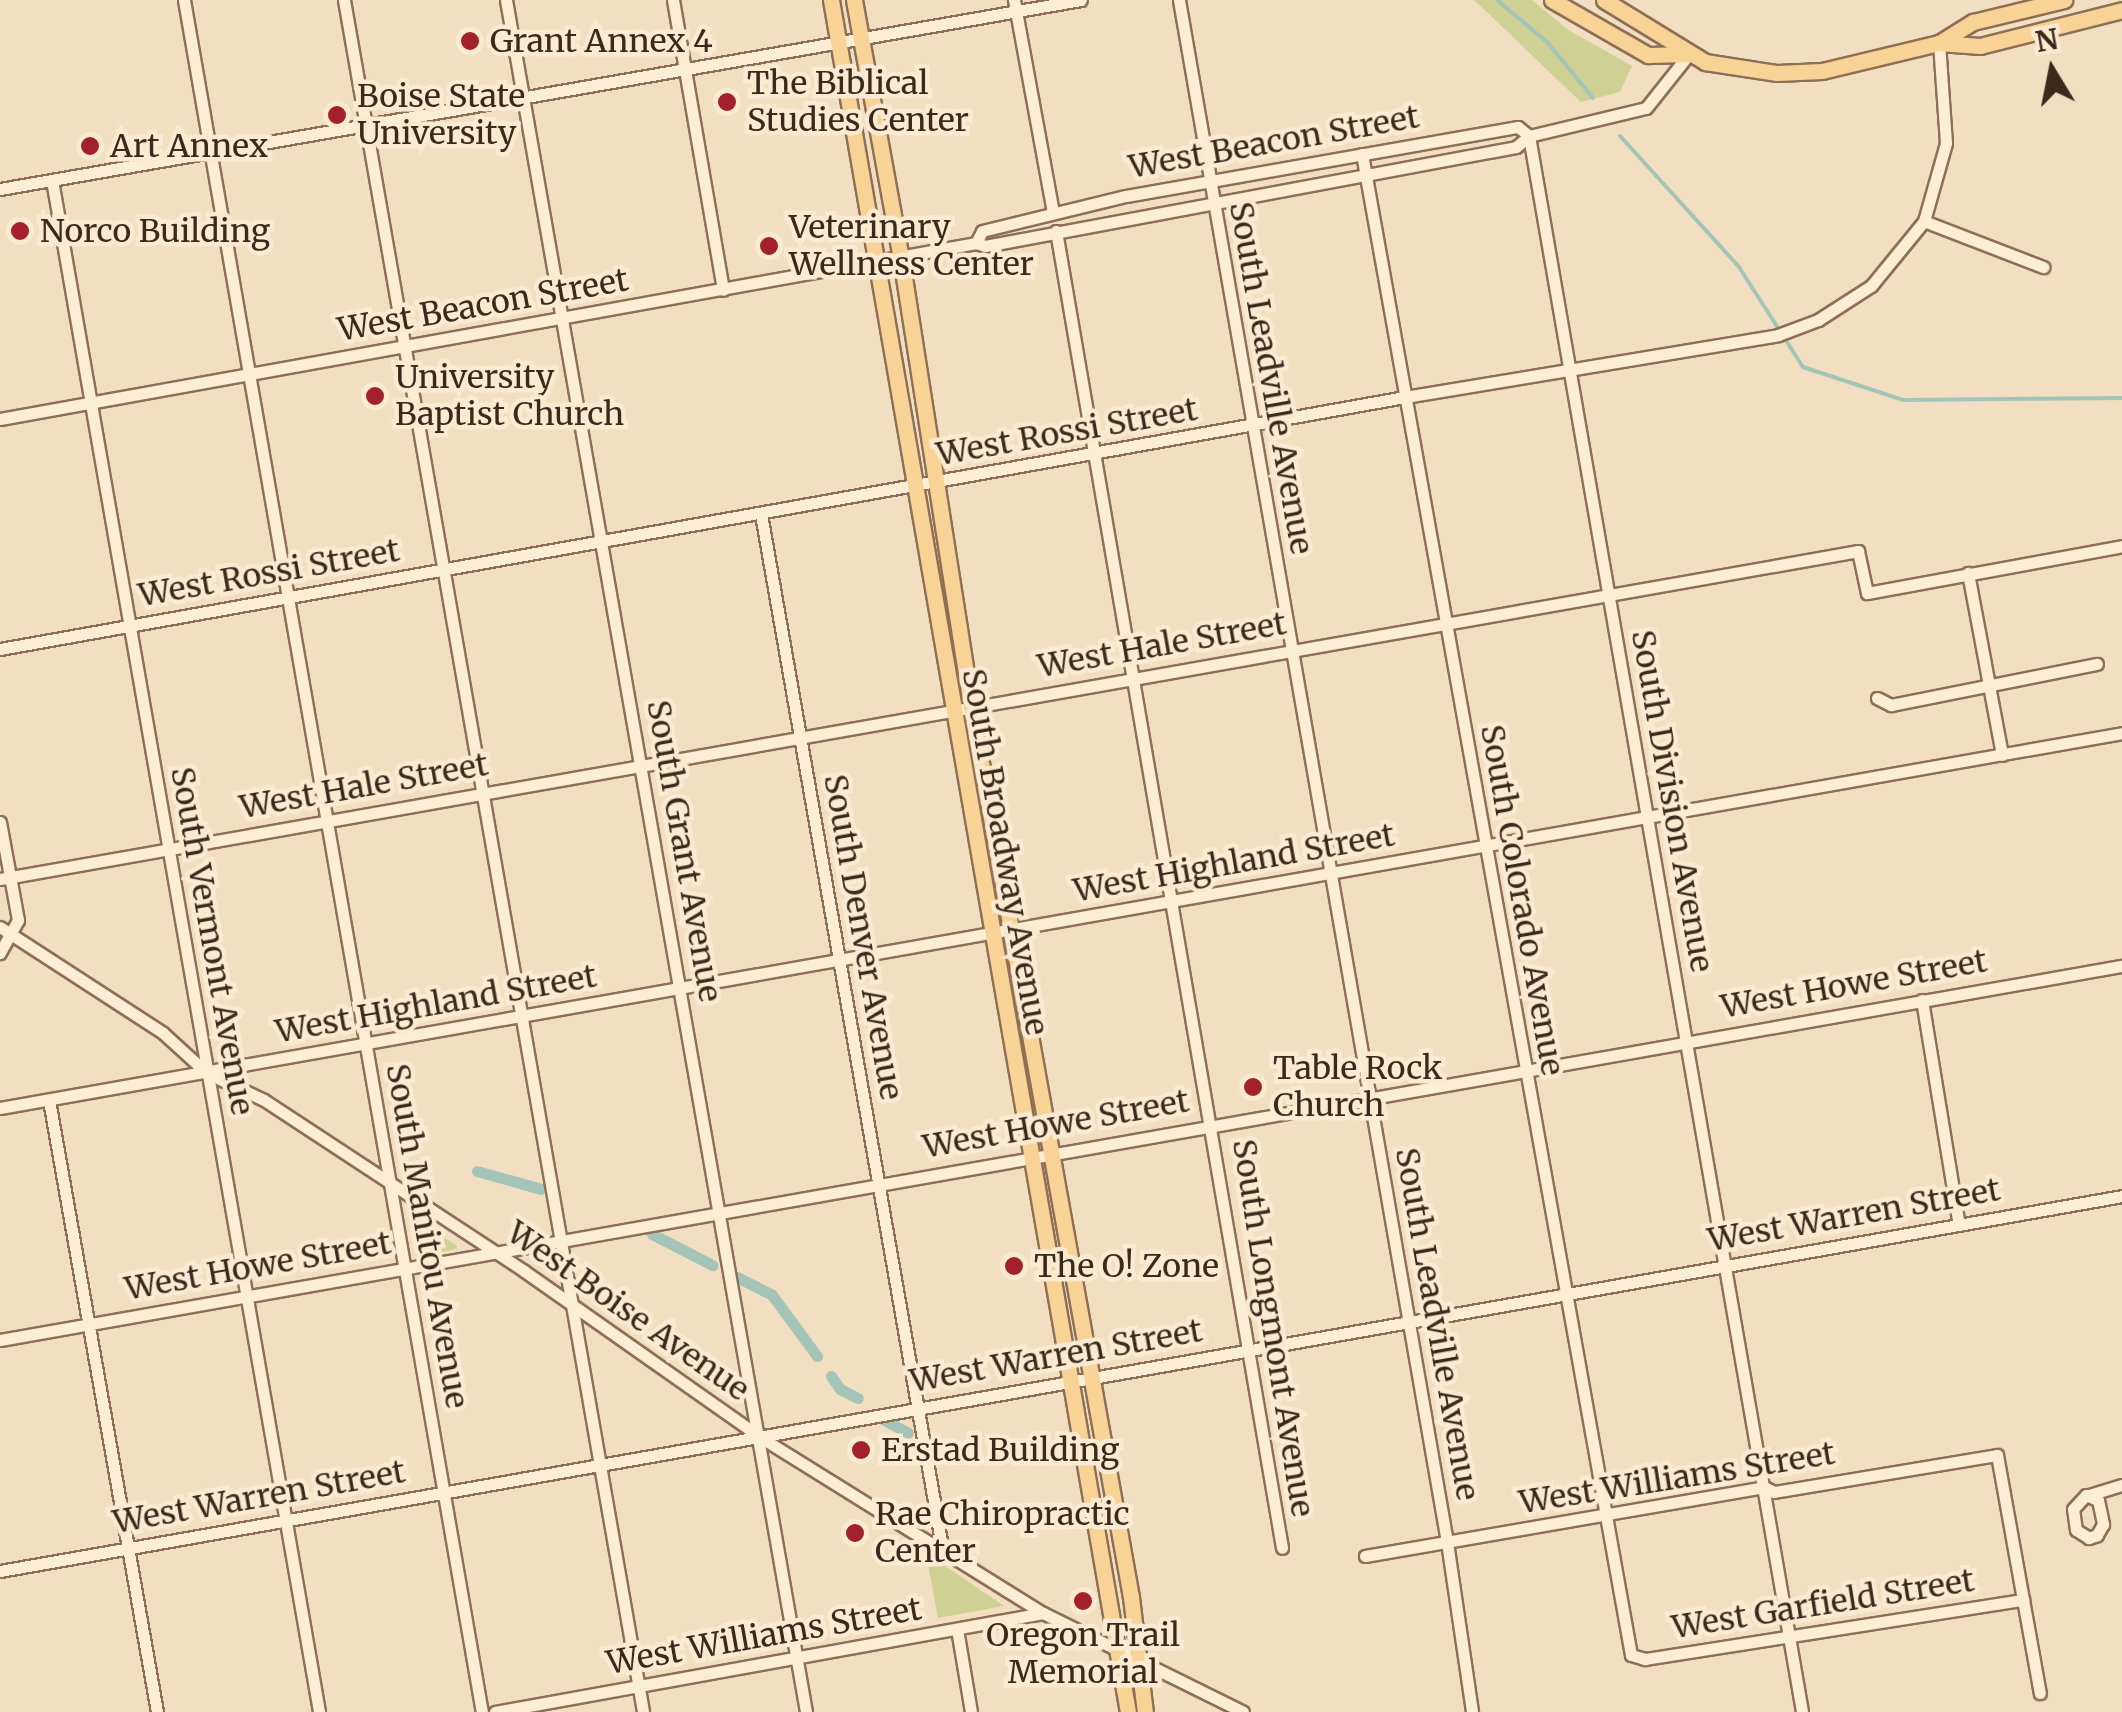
<!DOCTYPE html>
<html>
<head>
<meta charset="utf-8">
<style>
	body { margin:0 }
	#map { position:relative; width:2122px; height:1712px; overflow:hidden; background:#f2dfc1; font-family:Merriweather,serif }
	div>[style] { position:absolute }
	.green>* { inset:0; background:#cfd194 }
	.stream>* { height:4px; margin:-2px; padding:0 2px; transform-origin:2px; border-radius:2px; background:#a4c4b8 }
	.canal>* { height:11px; margin:-5.5px; padding:0 5.5px; transform-origin:5.5px; border-radius:5.5px; background:#a4c4b8 }
	.roads { filter:drop-shadow(2px 0 #8d6f57) drop-shadow(-2px 0 #8d6f57) drop-shadow(0 2px #8d6f57) drop-shadow(0 -2px #8d6f57) }
	.minor>* { height:11px; margin:-5.5px; padding:0 5.5px; transform-origin:5.5px; border-radius:5.5px; background:#fcedd5 }
	.major>* { height:15px; margin:-7.5px; padding:0 7.5px; transform-origin:7.5px; border-radius:7.5px; background:#f9d295 }
	.dots>* { width:28px; height:28px; translate:-50% -50%; box-sizing:border-box; border:5px solid #f9ead1; border-radius:50% }
	span { translate:-50% -50%; white-space:nowrap; text-align:center; line-height:1.15; -webkit-text-stroke:9px #f9ead1; paint-order:stroke }
	.poi-label { font-size:32px; color:#3c291c }
	.left { translate:0 -50%; text-align:left }
	.street-label { font-size:32px; color:#3c291c }
	.north { position:absolute; left:2002px; top:20px; width:100px; height:100px; -webkit-text-stroke:8px #f9ead1; paint-order:stroke; rotate:350deg; font-size:28px; font-weight:700; line-height:40px; text-align:center; color:#3c291c }
	.north::after { content:''; display:block; margin:auto; width:35px; height:45px; background:#3c291c; clip-path:polygon(50% 0,100% 100%,50% 72%,0 100%) }
</style>
</head>
<body>
<div id="map">
	<div class="green">
		<i style="clip-path:polygon(1474px 0,1532px 0,1567px 29px,1632px 66px,1620px 92px,1581px 102px)"></i>
		<i style="clip-path:polygon(408px 1214px,457px 1246px,457px 1249px,416px 1257px)"></i>
		<i style="clip-path:polygon(926px 1553px,1004px 1606px,938px 1618px)"></i>
	</div>
	<div class="stream">
		<i style="left:1497px;top:0;width:67px;rotate:40.1deg"></i>
		<i style="left:1548px;top:43px;width:71px;rotate:50.7deg"></i>
		<i style="left:1620px;top:136px;width:177px;rotate:47.7deg"></i>
		<i style="left:1739px;top:267px;width:119px;rotate:57.4deg"></i>
		<i style="left:1803px;top:367px;width:105px;rotate:18.3deg"></i>
		<i style="left:1903px;top:400px;width:219px;rotate:-0.5deg"></i>
	</div>
	<div class="canal">
		<i style="left:477px;top:1171px;width:66px;rotate:15.7deg"></i>
		<i style="left:652px;top:1234px;width:68px;rotate:27.3deg"></i>
		<i style="left:737px;top:1277px;width:39px;rotate:27deg"></i>
		<i style="left:772px;top:1295px;width:76px;rotate:53.6deg"></i>
		<i style="left:831px;top:1376px;width:16px;rotate:55deg"></i>
		<i style="left:840px;top:1389px;width:20px;rotate:27deg"></i>
		<i style="left:884px;top:1420px;width:27px;rotate:28deg"></i>
	</div>
	<div class="roads">
		<div class="minor">
			<i style="left:184px;top:0;width:1738px;rotate:80.13deg"></i>
			<i style="left:344px;top:0;width:1738px;rotate:80.09deg"></i>
			<i style="left:506px;top:0;width:1738px;rotate:80.06deg"></i>
			<i style="left:673px;top:0;width:294px;rotate:80.2deg"></i>
			<i style="left:1014px;top:0;width:216px;rotate:79.6deg"></i>
			<i style="left:1179px;top:0;width:1565px;rotate:80.14deg"></i>
			<i style="left:1447px;top:1542px;width:172px;rotate:81.6deg"></i>
			<i style="left:1529px;top:136px;width:1599px;rotate:80.17deg"></i>
			<i style="left:1362px;top:154px;width:1525px;rotate:79.84deg"></i>
			<i style="left:1631px;top:1655px;width:15px;rotate:16deg"></i>
			<i style="left:1645px;top:1659px;width:383px;rotate:-8.9deg"></i>
			<i style="left:52px;top:180px;width:1555px;rotate:80.11deg"></i>
			<i style="left:0;top:189px;width:1097px;rotate:-9.92deg"></i>
			<i style="left:1924px;top:221px;width:128px;rotate:21.1deg"></i>
			<i style="left:1056px;top:231px;width:1336px;rotate:80.26deg"></i>
			<i style="left:976px;top:243px;width:13px;rotate:-63deg"></i>
			<i style="left:982px;top:231px;width:148px;rotate:-13.7deg"></i>
			<i style="left:1126px;top:196px;width:398px;rotate:-10deg"></i>
			<i style="left:1518px;top:127px;width:14px;rotate:39deg"></i>
			<i style="left:0;top:419px;width:992px;rotate:-10.22deg"></i>
			<i style="left:976px;top:243px;width:9px;rotate:18deg"></i>
			<i style="left:985px;top:246px;width:540px;rotate:-10.56deg"></i>
			<i style="left:1516px;top:147px;width:17px;rotate:-40deg"></i>
			<i style="left:1529px;top:136px;width:120px;rotate:-13.5deg"></i>
			<i style="left:1646px;top:108px;width:69px;rotate:-51.5deg"></i>
			<i style="left:761px;top:514px;width:1049px;rotate:80.06deg"></i>
			<i style="left:1968px;top:573px;width:185px;rotate:79.4deg"></i>
			<i style="left:0;top:649px;width:1427px;rotate:-10.17deg"></i>
			<i style="left:1405px;top:397px;width:378px;rotate:-9.4deg"></i>
			<i style="left:1778px;top:335px;width:43px;rotate:-20.6deg"></i>
			<i style="left:1818px;top:320px;width:63px;rotate:-32.7deg"></i>
			<i style="left:1871px;top:286px;width:84px;rotate:-50.8deg"></i>
			<i style="left:1924px;top:221px;width:81px;rotate:-74.2deg"></i>
			<i style="left:1946px;top:143px;width:100px;rotate:-94deg"></i>
			<i style="left:1877px;top:698px;width:16px;rotate:27deg"></i>
			<i style="left:1891px;top:705px;width:210px;rotate:-11.3deg"></i>
			<i style="left:0;top:822px;width:100px;rotate:79.6deg"></i>
			<i style="left:18px;top:920px;width:38px;rotate:119deg"></i>
			<i style="left:0;top:879px;width:1887px;rotate:-10.01deg"></i>
			<i style="left:1858px;top:551px;width:43px;rotate:77.9deg"></i>
			<i style="left:1867px;top:593px;width:259px;rotate:-10.4deg"></i>
			<i style="left:0;top:927px;width:194px;rotate:33deg"></i>
			<i style="left:163px;top:1033px;width:59px;rotate:42.3deg"></i>
			<i style="left:207px;top:1073px;width:63px;rotate:25.3deg"></i>
			<i style="left:264px;top:1100px;width:311px;rotate:33.3deg"></i>
			<i style="left:524px;top:1271px;width:289px;rotate:35.1deg"></i>
			<i style="left:760px;top:1437px;width:333px;rotate:31.9deg"></i>
			<i style="left:1043px;top:1613px;width:223px;rotate:26.3deg"></i>
			<i style="left:1922px;top:1000px;width:228px;rotate:80.7deg"></i>
			<i style="left:49px;top:1100px;width:621px;rotate:79.99deg"></i>
			<i style="left:0;top:1108px;width:2155px;rotate:-10.02deg"></i>
			<i style="left:0;top:1340px;width:2155px;rotate:-10deg"></i>
			<i style="left:2086px;top:1495px;width:13px;rotate:23deg"></i>
			<i style="left:2098px;top:1500px;width:25px;rotate:78deg"></i>
			<i style="left:2103px;top:1524px;width:13px;rotate:119deg"></i>
			<i style="left:2097px;top:1535px;width:9px;rotate:159deg"></i>
			<i style="left:2089px;top:1538px;width:15px;rotate:-148deg"></i>
			<i style="left:2076px;top:1530px;width:21px;rotate:-98deg"></i>
			<i style="left:2073px;top:1509px;width:19px;rotate:-47deg"></i>
			<i style="left:2089px;top:1495px;width:34px;rotate:-17deg"></i>
			<i style="left:1365px;top:1556px;width:405px;rotate:-9.8deg"></i>
			<i style="left:1764px;top:1487px;width:11px;rotate:27deg"></i>
			<i style="left:1774px;top:1492px;width:226px;rotate:-9.4deg"></i>
			<i style="left:1997px;top:1455px;width:242px;rotate:79.8deg"></i>
			<i style="left:0;top:1571px;width:2155px;rotate:-10.02deg"></i>
			<i style="left:957px;top:1629px;width:84px;rotate:80.4deg"></i>
			<i style="left:495px;top:1712px;width:557px;rotate:-10.24deg"></i>
		</div>
		<div class="major">
			<i style="left:831px;top:0;width:1738px;rotate:80.16deg"></i>
			<i style="left:854px;top:0;width:262px;rotate:79.7deg"></i>
			<i style="left:901px;top:258px;width:454px;rotate:81.1deg"></i>
			<i style="left:971px;top:707px;width:904px;rotate:79.81deg"></i>
			<i style="left:1131px;top:1597px;width:116px;rotate:83.1deg"></i>
			<i style="left:1552px;top:0;width:111px;rotate:29.8deg"></i>
			<i style="left:1648px;top:55px;width:41px;rotate:-1.4deg"></i>
			<i style="left:1604px;top:0;width:119px;rotate:31.5deg"></i>
			<i style="left:1705px;top:62px;width:73px;rotate:8.7deg"></i>
			<i style="left:1777px;top:73px;width:45px;rotate:-2.5deg"></i>
			<i style="left:1822px;top:71px;width:120px;rotate:-13.5deg"></i>
			<i style="left:1939px;top:43px;width:41px;rotate:4.2deg"></i>
			<i style="left:1980px;top:46px;width:146px;rotate:-14.2deg"></i>
			<i style="left:1939px;top:43px;width:40px;rotate:-32deg"></i>
			<i style="left:1973px;top:22px;width:94px;rotate:-13.6deg"></i>
		</div>
	</div>
	<div class="dots">
		<i style="left:470px;top:41px;background:#a2212c"></i>
		<i style="left:727px;top:102px;background:#a2212c"></i>
		<i style="left:337px;top:115px;background:#a2212c"></i>
		<i style="left:90px;top:146px;background:#a2212c"></i>
		<i style="left:20px;top:231px;background:#a2212c"></i>
		<i style="left:769px;top:246px;background:#a2212c"></i>
		<i style="left:375px;top:396px;background:#a2212c"></i>
		<i style="left:1253px;top:1087px;background:#a2212c"></i>
		<i style="left:1014px;top:1266px;background:#a2212c"></i>
		<i style="left:861px;top:1450px;background:#a2212c"></i>
		<i style="left:855px;top:1533px;background:#a2212c"></i>
		<i style="left:1083px;top:1601px;background:#a2212c"></i>
	</div>
	<div class="poi-label">
		<span class="left" style="left:490px;top:41px">Grant Annex 4</span>
		<span class="left" style="left:747px;top:102px">The Biblical<br>Studies Center</span>
		<span class="left" style="left:357px;top:115px">Boise State<br>University</span>
		<span class="left" style="left:110px;top:146px">Art Annex</span>
		<span class="left" style="left:789px;top:246px">Veterinary<br>Wellness Center</span>
		<span class="left" style="left:40px;top:231px">Norco Building</span>
		<span class="left" style="left:395px;top:396px">University<br>Baptist Church</span>
		<span class="left" style="left:1273px;top:1087px">Table Rock<br>Church</span>
		<span class="left" style="left:1034px;top:1266px">The O! Zone</span>
		<span class="left" style="left:881px;top:1450px">Erstad Building</span>
		<span class="left" style="left:875px;top:1533px">Rae Chiropractic<br>Center</span>
		<span style="left:1083px;top:1654px">Oregon Trail<br>Memorial</span>
	</div>
	<div class="street-label">
		<span style="left:1274px;top:142px;rotate:-10deg">West Beacon Street</span>
		<span style="left:483px;top:305px;rotate:-10deg">West Beacon Street</span>
		<span style="left:1271px;top:378px;rotate:80deg">South Leadville Avenue</span>
		<span style="left:1067px;top:432px;rotate:-10deg">West Rossi Street</span>
		<span style="left:269px;top:573px;rotate:-10deg">West Rossi Street</span>
		<span style="left:1162px;top:645px;rotate:-10deg">West Hale Street</span>
		<span style="left:364px;top:786px;rotate:-10deg">West Hale Street</span>
		<span style="left:1672px;top:801px;rotate:80deg">South Division Avenue</span>
		<span style="left:684px;top:851px;rotate:80deg">South Grant Avenue</span>
		<span style="left:1005px;top:852px;rotate:80deg">South Broadway Avenue</span>
		<span style="left:1234px;top:863px;rotate:-10deg">West Highland Street</span>
		<span style="left:1522px;top:900px;rotate:80deg">South Colorado Avenue</span>
		<span style="left:863px;top:937px;rotate:80deg">South Denver Avenue</span>
		<span style="left:212px;top:941px;rotate:80deg">South Vermont Avenue</span>
		<span style="left:1854px;top:984px;rotate:-10deg">West Howe Street</span>
		<span style="left:436px;top:1004px;rotate:-10deg">West Highland Street</span>
		<span style="left:1056px;top:1124px;rotate:-10deg">West Howe Street</span>
		<span style="left:1854px;top:1215px;rotate:-10deg">West Warren Street</span>
		<span style="left:427px;top:1236px;rotate:80deg">South Manitou Avenue</span>
		<span style="left:258px;top:1266px;rotate:-10deg">West Howe Street</span>
		<span style="left:628px;top:1311px;rotate:35deg">West Boise Avenue</span>
		<span style="left:1437px;top:1324px;rotate:80deg">South Leadville Avenue</span>
		<span style="left:1273px;top:1328px;rotate:81deg">South Longmont Avenue</span>
		<span style="left:1056px;top:1356px;rotate:-10deg">West Warren Street</span>
		<span style="left:1677px;top:1478px;rotate:-9deg">West Williams Street</span>
		<span style="left:259px;top:1497px;rotate:-10deg">West Warren Street</span>
		<span style="left:1823px;top:1604px;rotate:-9deg">West Garfield Street</span>
		<span style="left:764px;top:1636px;rotate:-10deg">West Williams Street</span>
	</div>
	<div class="north">N</div>
</div>
</body>
</html>
